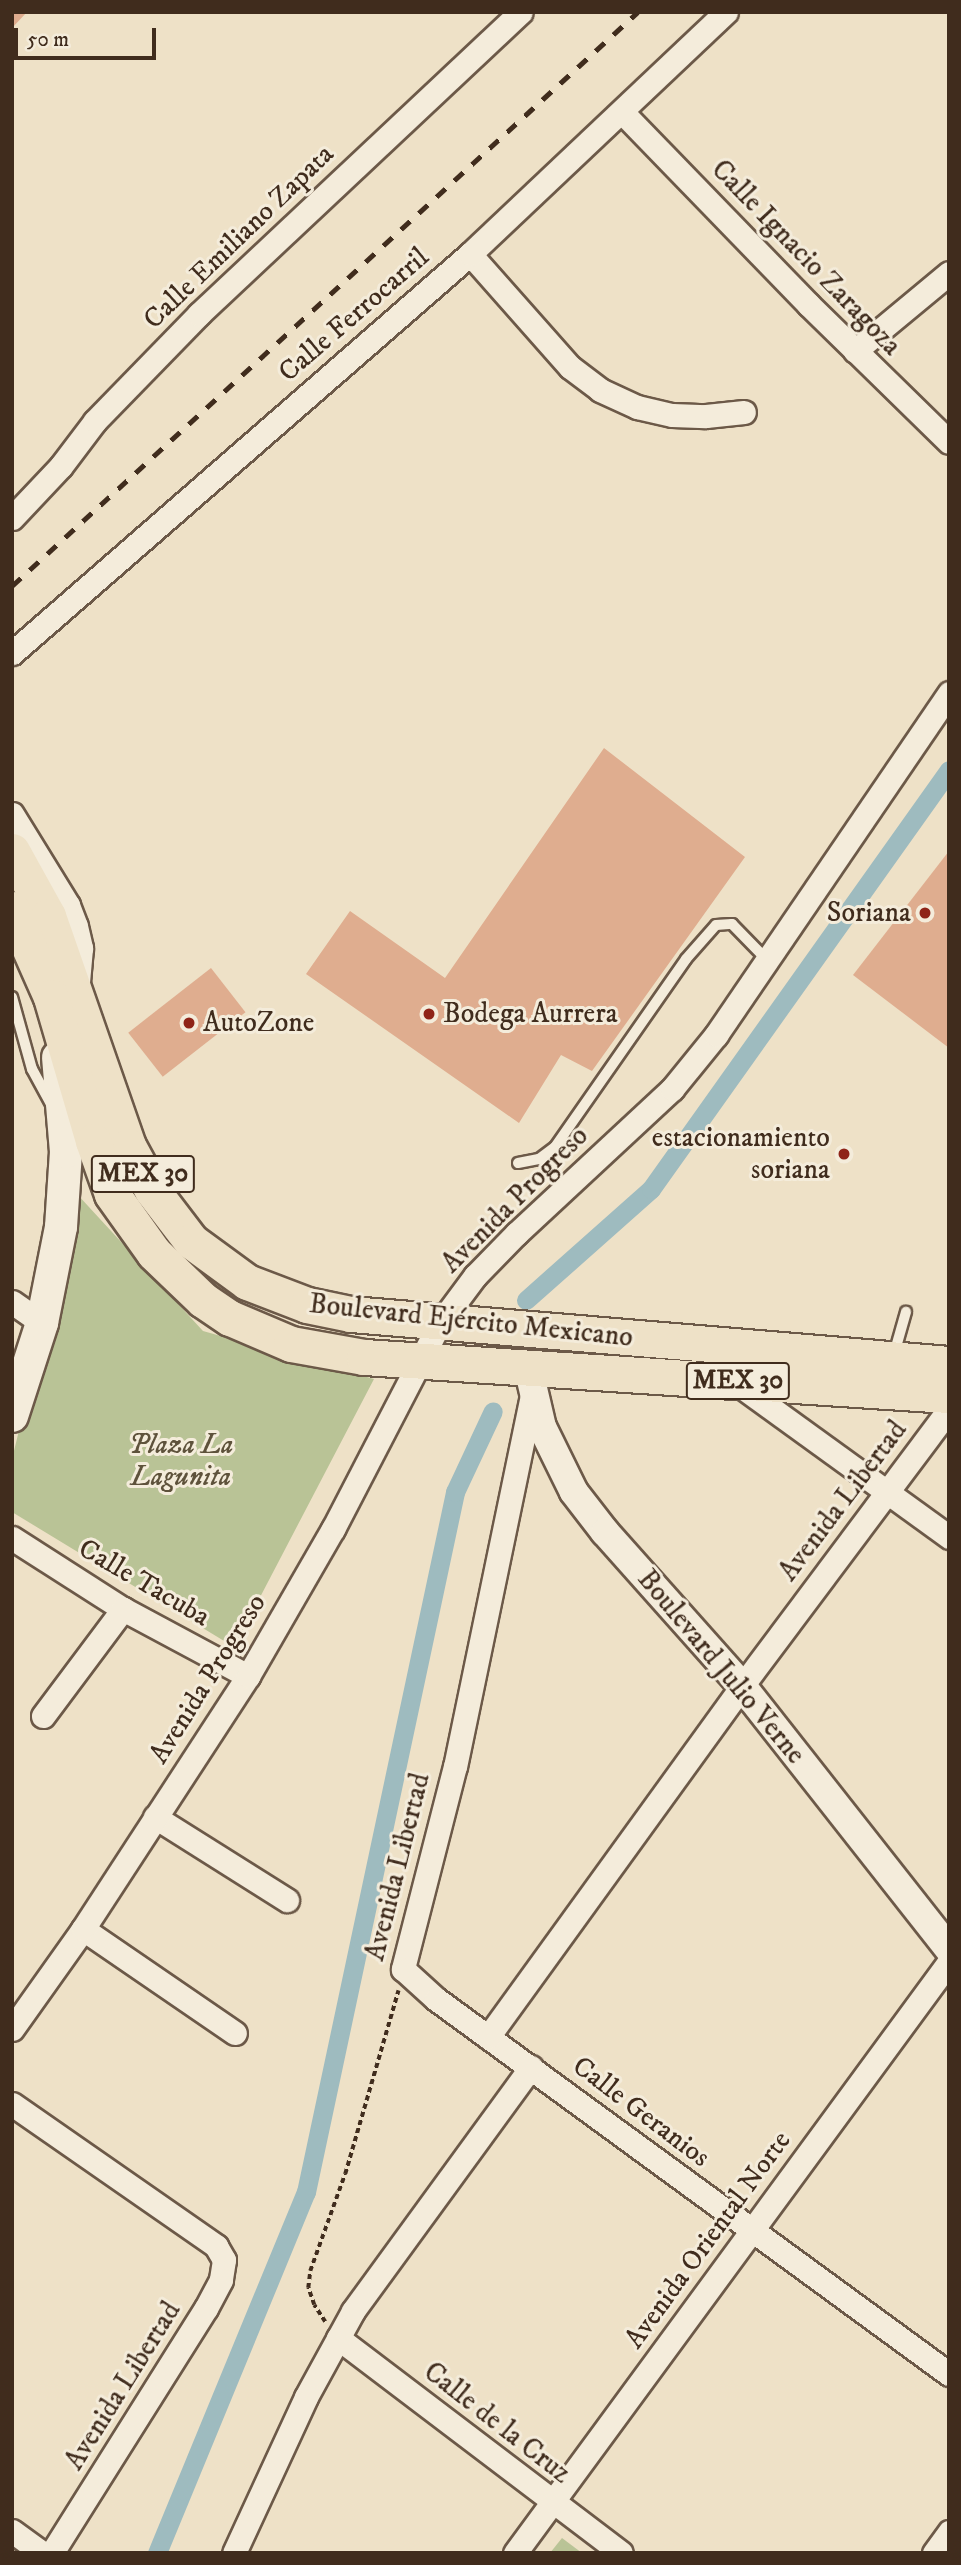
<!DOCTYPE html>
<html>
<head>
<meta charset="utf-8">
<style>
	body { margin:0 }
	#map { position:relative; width:961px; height:2565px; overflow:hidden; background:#eee1c7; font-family:"IM FELL DW Pica",serif }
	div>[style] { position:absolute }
	.green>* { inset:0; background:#b9c396 }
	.canal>* { height:19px; margin:-9.5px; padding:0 9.5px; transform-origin:9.5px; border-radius:9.5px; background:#9ebbbf }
	.building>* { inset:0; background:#dfad8f; transform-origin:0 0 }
	.path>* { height:3.5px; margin-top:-1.75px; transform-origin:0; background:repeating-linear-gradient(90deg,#402c1d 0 5px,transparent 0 8.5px) }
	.roads { filter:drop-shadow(2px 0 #6c5948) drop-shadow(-2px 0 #6c5948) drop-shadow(0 2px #6c5948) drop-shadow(0 -2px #6c5948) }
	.service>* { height:10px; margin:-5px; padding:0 5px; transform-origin:5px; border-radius:5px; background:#f4ecdb }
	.minor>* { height:23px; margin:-11.5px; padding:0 11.5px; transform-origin:11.5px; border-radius:11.5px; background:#f4ecdb }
	.tertiary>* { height:28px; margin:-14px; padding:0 14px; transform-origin:14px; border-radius:14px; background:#f4ecdb }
	.secondary>* { height:32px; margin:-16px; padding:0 16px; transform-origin:16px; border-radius:16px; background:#f4ecdb }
	.primary>* { height:35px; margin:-17.5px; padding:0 17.5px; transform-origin:17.5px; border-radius:17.5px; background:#eee1c7 }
	.rail>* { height:5px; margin-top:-2.5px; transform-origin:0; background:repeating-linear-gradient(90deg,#402c1d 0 12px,transparent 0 24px) }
	.dots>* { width:19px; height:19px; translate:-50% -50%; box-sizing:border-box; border:4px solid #f4ecdb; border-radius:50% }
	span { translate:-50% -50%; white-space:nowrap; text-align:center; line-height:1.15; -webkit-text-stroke:6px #f4ecdb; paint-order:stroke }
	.shield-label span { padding:2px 5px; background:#f4ecdb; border:2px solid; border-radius:5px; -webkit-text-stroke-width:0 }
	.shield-label { font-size:26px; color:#402c1d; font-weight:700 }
	.street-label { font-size:28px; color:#402c1d }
	.poi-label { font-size:28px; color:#402c1d }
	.right { translate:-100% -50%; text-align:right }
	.left { translate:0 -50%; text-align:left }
	.park-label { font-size:28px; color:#5e523b; font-style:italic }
	.frame { position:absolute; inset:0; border:14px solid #402c1d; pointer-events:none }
	.scale { position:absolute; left:14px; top:28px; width:142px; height:32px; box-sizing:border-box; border:4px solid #402c1d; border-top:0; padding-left:9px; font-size:21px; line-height:24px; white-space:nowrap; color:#402c1d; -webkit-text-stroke:5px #f4ecdb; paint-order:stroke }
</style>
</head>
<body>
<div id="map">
	<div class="green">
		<i style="clip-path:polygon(77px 1194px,203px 1331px,374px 1379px,234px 1647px,12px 1512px,12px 1459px)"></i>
		<i style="clip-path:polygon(562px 2538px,582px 2553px,550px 2553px)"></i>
	</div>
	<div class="canal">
		<i style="left:526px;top:1300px;width:167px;rotate:-41.6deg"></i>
		<i style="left:651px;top:1189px;width:514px;rotate:-54.58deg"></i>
		<i style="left:157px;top:2553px;width:391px;rotate:-67.6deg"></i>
		<i style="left:306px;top:2192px;width:716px;rotate:-77.98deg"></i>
		<i style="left:455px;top:1492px;width:89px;rotate:-64.9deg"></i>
	</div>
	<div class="building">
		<i style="clip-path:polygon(12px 12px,27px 12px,12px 28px)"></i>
		<i style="clip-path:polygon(604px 748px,745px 857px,592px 1071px,561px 1055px,519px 1123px,306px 974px,350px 911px,445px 978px)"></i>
		<i style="clip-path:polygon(949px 851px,949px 1048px,853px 975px)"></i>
		<i style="left:211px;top:968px;width:56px;height:105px;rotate:52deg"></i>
	</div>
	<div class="path">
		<i style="left:325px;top:2322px;width:20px;rotate:-123deg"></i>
		<i style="left:314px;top:2305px;width:18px;rotate:-109deg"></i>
		<i style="left:308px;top:2288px;width:17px;rotate:-83deg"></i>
		<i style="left:310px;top:2271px;width:103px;rotate:-70.2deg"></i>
		<i style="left:345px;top:2174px;width:191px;rotate:-73.8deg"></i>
	</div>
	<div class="roads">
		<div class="service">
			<i style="left:12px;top:997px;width:75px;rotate:74.5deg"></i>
			<i style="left:32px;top:1069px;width:42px;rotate:61.6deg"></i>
			<i style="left:518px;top:1163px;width:21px;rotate:-11deg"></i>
			<i style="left:539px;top:1159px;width:20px;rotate:-37deg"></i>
			<i style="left:555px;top:1147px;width:229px;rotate:-55.1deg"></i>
			<i style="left:686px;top:959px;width:45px;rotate:-48.6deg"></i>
			<i style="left:716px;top:925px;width:16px;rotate:-4deg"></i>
			<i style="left:732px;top:924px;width:50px;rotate:45.8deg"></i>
			<i style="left:894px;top:1354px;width:44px;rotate:-74.1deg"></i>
		</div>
		<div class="minor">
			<i style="left:623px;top:113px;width:266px;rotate:45.9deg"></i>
			<i style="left:808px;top:304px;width:197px;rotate:44.4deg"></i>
			<i style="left:470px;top:254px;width:151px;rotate:48.5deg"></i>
			<i style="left:570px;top:367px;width:38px;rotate:37deg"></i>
			<i style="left:600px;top:390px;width:41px;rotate:24.7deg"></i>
			<i style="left:637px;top:407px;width:36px;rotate:13deg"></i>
			<i style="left:672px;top:415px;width:34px;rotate:2deg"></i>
			<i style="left:706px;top:416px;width:38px;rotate:-6deg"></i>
			<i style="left:855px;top:351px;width:122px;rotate:-39.7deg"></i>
			<i style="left:12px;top:518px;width:71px;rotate:-46.7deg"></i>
			<i style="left:61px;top:466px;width:56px;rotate:-52.9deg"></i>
			<i style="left:95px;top:421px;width:149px;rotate:-45.8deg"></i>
			<i style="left:199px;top:314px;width:441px;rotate:-43.2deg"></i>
			<i style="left:12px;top:653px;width:607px;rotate:-41.06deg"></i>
			<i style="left:470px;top:254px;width:352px;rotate:-43.4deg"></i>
			<i style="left:12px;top:814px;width:107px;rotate:58.4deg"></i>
			<i style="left:68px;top:905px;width:22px;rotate:69deg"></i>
			<i style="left:76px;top:926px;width:23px;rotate:77deg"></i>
			<i style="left:81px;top:948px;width:37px;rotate:95deg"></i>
			<i style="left:12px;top:1302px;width:37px;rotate:35deg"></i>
			<i style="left:735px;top:1382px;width:264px;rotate:35.9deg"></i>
			<i style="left:532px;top:1395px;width:379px;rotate:101.7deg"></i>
			<i style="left:455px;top:1766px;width:210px;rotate:104.4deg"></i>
			<i style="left:403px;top:1969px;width:45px;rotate:42.3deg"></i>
			<i style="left:436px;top:1999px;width:635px;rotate:36.17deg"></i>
			<i style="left:12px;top:1538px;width:132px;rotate:32.6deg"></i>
			<i style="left:123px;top:1609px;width:142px;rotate:28.2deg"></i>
			<i style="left:43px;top:1716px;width:134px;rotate:-53.2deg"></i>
			<i style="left:155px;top:1817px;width:156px;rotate:32.2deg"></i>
			<i style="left:83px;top:1929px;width:184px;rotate:34.4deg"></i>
			<i style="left:12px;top:2029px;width:123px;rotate:-54.6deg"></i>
			<i style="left:83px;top:1929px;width:302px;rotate:-56.9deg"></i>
			<i style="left:248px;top:1676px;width:170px;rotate:-60deg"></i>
			<i style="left:333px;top:1529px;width:232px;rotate:-62.6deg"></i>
			<i style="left:440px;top:1323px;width:59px;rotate:-53.3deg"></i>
			<i style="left:475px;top:1276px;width:60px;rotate:-45.7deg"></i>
			<i style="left:517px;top:1233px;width:212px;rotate:-42.9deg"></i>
			<i style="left:672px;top:1089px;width:70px;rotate:-50.8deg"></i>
			<i style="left:716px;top:1035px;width:414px;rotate:-55.7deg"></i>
			<i style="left:488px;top:2037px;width:433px;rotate:-54.1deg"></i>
			<i style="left:742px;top:1686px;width:346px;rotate:-53.2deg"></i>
			<i style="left:12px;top:2104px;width:249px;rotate:34.8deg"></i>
			<i style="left:216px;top:2246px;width:16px;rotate:60deg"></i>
			<i style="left:224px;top:2260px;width:20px;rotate:99deg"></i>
			<i style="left:221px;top:2280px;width:32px;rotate:118deg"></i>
			<i style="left:206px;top:2308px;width:289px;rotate:122.2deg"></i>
			<i style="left:338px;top:2338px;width:355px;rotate:37.2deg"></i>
			<i style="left:12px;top:2531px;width:37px;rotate:36deg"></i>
			<i style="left:234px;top:2553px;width:172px;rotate:-65.2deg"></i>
			<i style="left:306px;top:2397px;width:98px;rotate:-61.3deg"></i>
			<i style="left:353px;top:2311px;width:302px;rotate:-53.9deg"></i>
			<i style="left:515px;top:2553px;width:733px;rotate:-53.71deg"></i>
			<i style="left:934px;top:2553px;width:26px;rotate:-54deg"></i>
		</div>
		<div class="tertiary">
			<i style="left:528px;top:1367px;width:62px;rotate:76.9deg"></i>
			<i style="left:542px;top:1427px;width:72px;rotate:63.8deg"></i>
			<i style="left:574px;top:1492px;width:51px;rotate:52.2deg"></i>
			<i style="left:605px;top:1532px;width:206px;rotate:48.3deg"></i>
			<i style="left:742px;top:1686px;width:335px;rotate:51.8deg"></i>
		</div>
		<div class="secondary">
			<i style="left:12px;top:1416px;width:98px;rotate:-72.1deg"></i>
			<i style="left:42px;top:1323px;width:98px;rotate:-78.8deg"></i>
			<i style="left:61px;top:1227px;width:75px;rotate:-86.2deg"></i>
			<i style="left:66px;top:1152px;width:95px;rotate:-94.8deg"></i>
		</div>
		<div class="primary">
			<i style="left:12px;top:851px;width:74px;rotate:61deg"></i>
			<i style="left:48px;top:916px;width:244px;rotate:70.8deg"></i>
			<i style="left:128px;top:1146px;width:50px;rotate:61.4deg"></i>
			<i style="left:152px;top:1190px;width:64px;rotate:52.6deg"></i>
			<i style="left:191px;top:1241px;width:69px;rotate:36.2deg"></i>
			<i style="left:247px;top:1282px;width:64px;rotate:21deg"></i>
			<i style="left:307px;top:1305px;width:45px;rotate:11.6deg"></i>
			<i style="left:351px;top:1314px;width:600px;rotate:4.78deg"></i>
			<i style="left:12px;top:909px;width:96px;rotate:66.1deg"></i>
			<i style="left:51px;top:997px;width:150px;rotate:73.7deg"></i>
			<i style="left:93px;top:1141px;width:56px;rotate:70.3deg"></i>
			<i style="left:112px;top:1194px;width:72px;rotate:54.6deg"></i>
			<i style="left:154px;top:1253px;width:68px;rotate:43.8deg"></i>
			<i style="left:203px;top:1300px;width:32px;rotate:34deg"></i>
			<i style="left:230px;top:1318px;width:66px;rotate:23.1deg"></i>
			<i style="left:291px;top:1344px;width:74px;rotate:10.1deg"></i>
			<i style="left:364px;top:1357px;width:586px;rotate:3.72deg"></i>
		</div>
	</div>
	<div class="rail">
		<i style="left:12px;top:586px;width:849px;rotate:-42.52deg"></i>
	</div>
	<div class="dots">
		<i style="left:925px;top:913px;background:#8f2418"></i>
		<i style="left:429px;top:1014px;background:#8f2418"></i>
		<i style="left:189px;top:1023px;background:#8f2418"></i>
		<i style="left:844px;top:1154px;background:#8f2418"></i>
	</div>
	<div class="shield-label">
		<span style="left:143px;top:1174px">MEX 30</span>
		<span style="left:738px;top:1381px">MEX 30</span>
	</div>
	<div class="street-label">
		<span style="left:239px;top:237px;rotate:-44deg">Calle Emiliano Zapata</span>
		<span style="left:806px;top:258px;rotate:46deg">Calle Ignacio Zaragoza</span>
		<span style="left:354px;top:315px;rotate:-41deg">Calle Ferrocarril</span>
		<span style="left:515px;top:1200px;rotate:-45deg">Avenida Progreso</span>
		<span style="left:471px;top:1321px;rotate:6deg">Boulevard Ejército Mexicano</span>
		<span style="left:843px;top:1501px;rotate:-53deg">Avenida Libertad</span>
		<span style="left:144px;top:1583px;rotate:30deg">Calle Tacuba</span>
		<span style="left:721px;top:1667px;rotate:50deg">Boulevard Julio Verne</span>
		<span style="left:208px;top:1679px;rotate:-58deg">Avenida Progreso</span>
		<span style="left:398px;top:1867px;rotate:-76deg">Avenida Libertad</span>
		<span style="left:641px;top:2112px;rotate:37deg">Calle Geranios</span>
		<span style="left:708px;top:2240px;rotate:-54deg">Avenida Oriental Norte</span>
		<span style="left:123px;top:2386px;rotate:-58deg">Avenida Libertad</span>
		<span style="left:497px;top:2423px;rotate:38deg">Calle de la Cruz</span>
	</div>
	<div class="poi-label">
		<span class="right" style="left:911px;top:913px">Soriana</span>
		<span class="left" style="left:443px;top:1014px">Bodega Aurrera</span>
		<span class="left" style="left:203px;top:1023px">AutoZone</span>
		<span class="right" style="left:830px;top:1154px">estacionamiento<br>soriana</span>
	</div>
	<div class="park-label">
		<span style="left:181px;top:1461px">Plaza La<br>Lagunita</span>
	</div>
	<div class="frame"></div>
	<div class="scale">50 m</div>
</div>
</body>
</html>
